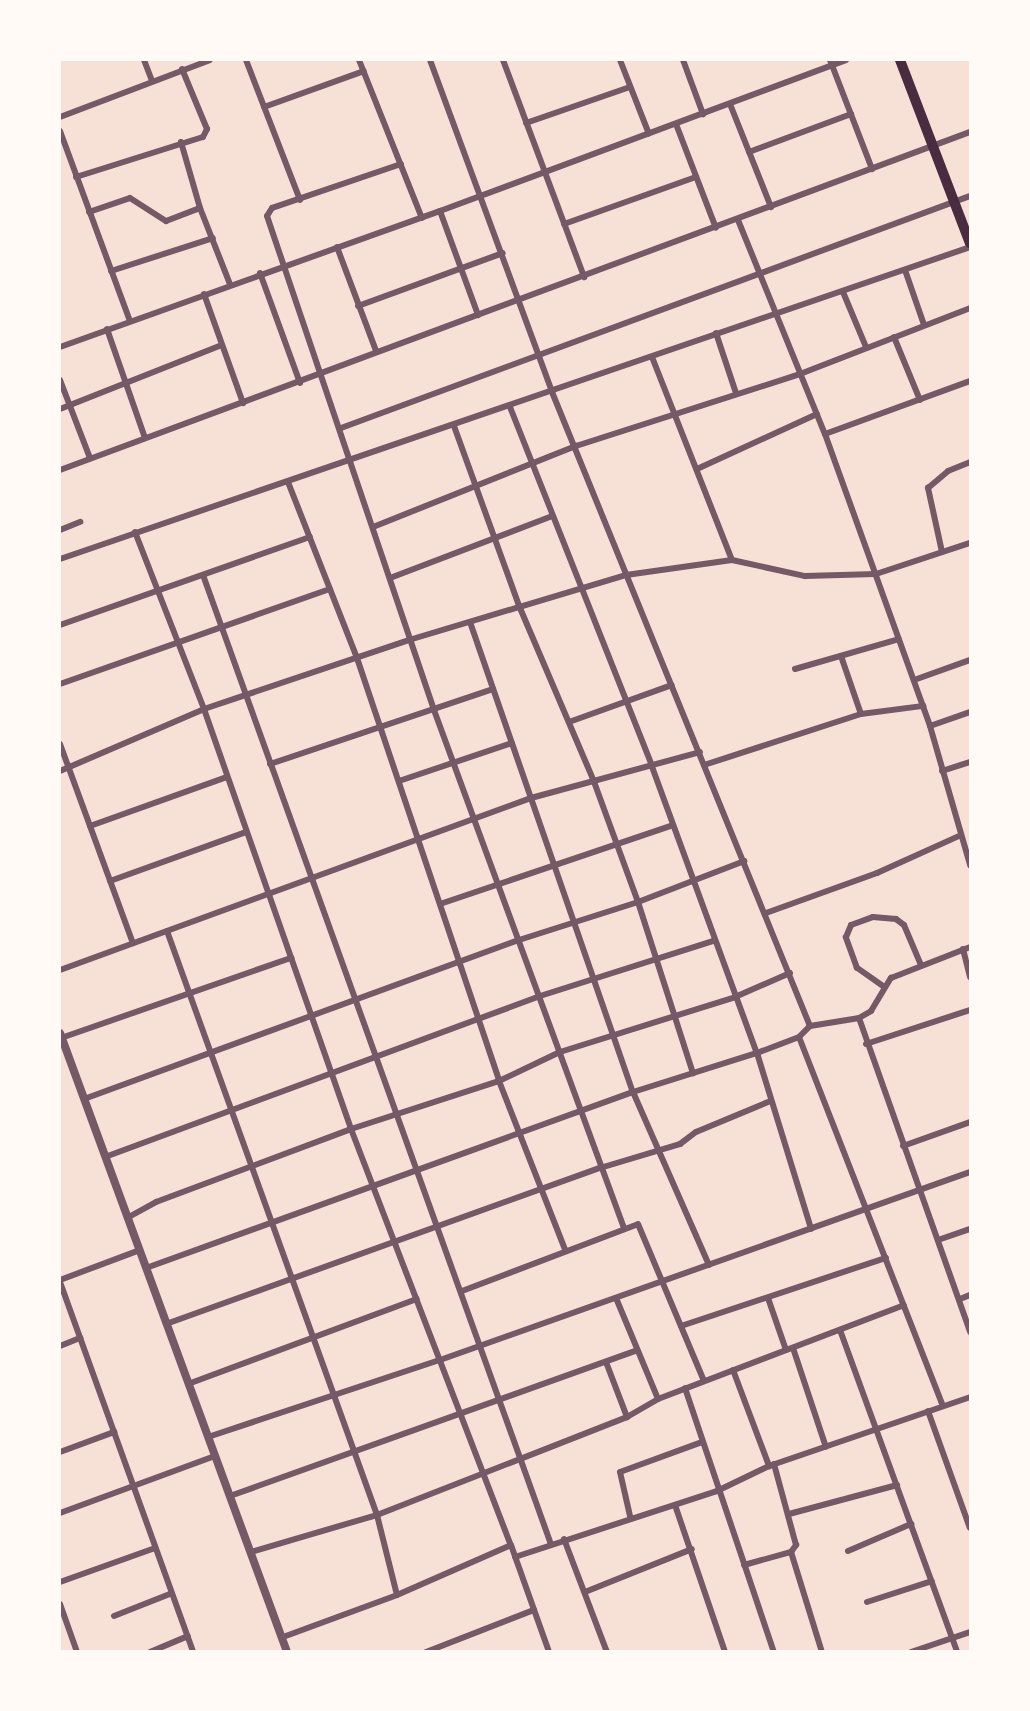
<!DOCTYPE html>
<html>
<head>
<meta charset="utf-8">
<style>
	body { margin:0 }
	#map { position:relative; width:1030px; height:1711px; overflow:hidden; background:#f7e1d7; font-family:Mulish,sans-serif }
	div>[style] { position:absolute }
	.minor>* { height:6px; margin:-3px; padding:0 3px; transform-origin:3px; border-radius:3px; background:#755966 }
	.tertiary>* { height:8px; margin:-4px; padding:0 4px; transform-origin:4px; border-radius:4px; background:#755966 }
	.primary>* { height:10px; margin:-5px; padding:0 5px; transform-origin:5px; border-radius:5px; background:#4a2c40 }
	span { translate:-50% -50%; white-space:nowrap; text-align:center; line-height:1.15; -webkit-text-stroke:5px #fffaf5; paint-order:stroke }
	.frame { position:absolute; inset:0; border:61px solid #fffaf5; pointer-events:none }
</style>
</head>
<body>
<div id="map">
	<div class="minor">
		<i style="left:144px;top:60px;width:22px;rotate:69deg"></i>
		<i style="left:246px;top:60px;width:150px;rotate:68.9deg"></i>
		<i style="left:359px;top:60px;width:170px;rotate:68.3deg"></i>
		<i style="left:430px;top:60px;width:354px;rotate:69.8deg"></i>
		<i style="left:552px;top:392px;width:684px;rotate:67.86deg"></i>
		<i style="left:503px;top:60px;width:232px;rotate:69.5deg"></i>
		<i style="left:620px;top:60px;width:79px;rotate:68.6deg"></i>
		<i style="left:683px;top:60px;width:58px;rotate:69.7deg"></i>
		<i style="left:830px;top:60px;width:117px;rotate:68.9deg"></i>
		<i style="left:730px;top:104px;width:111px;rotate:68.3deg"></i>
		<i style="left:264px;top:107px;width:106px;rotate:-19.8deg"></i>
		<i style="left:60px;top:117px;width:160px;rotate:-20.8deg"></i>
		<i style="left:526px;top:123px;width:110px;rotate:-19.1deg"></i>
		<i style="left:676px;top:124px;width:111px;rotate:69deg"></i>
		<i style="left:60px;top:131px;width:202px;rotate:69.8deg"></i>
		<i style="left:181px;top:142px;width:69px;rotate:73.9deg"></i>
		<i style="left:200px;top:208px;width:82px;rotate:68.5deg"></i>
		<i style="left:749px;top:152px;width:109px;rotate:-20.4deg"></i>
		<i style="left:401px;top:164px;width:136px;rotate:161.2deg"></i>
		<i style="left:272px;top:208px;width:9px;rotate:122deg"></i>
		<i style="left:267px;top:216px;width:521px;rotate:71.32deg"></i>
		<i style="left:434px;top:710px;width:552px;rotate:69.86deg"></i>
		<i style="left:76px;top:177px;width:133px;rotate:-17.5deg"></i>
		<i style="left:203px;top:137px;width:9px;rotate:-63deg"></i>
		<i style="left:207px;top:129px;width:65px;rotate:-112.6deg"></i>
		<i style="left:440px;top:211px;width:111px;rotate:69.9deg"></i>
		<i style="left:89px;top:212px;width:43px;rotate:-18.9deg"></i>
		<i style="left:130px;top:198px;width:43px;rotate:32.6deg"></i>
		<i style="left:166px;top:221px;width:36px;rotate:-21deg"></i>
		<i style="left:738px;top:220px;width:231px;rotate:67.9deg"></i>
		<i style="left:825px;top:434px;width:310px;rotate:70.2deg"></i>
		<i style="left:930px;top:726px;width:145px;rotate:73.9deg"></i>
		<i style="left:564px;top:224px;width:140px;rotate:-19.6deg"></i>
		<i style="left:337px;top:247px;width:111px;rotate:69.4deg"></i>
		<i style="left:905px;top:270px;width:58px;rotate:70.9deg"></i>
		<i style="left:111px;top:271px;width:107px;rotate:-17.9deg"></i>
		<i style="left:260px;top:273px;width:117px;rotate:70deg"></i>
		<i style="left:843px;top:292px;width:60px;rotate:67.3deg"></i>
		<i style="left:204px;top:294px;width:116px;rotate:70.3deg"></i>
		<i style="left:358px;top:306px;width:154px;rotate:-20.1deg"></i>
		<i style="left:107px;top:329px;width:115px;rotate:70.8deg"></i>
		<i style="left:716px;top:333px;width:63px;rotate:71.6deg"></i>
		<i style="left:894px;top:337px;width:68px;rotate:67.6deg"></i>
		<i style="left:60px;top:347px;width:404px;rotate:-19.7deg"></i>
		<i style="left:440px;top:211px;width:433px;rotate:-20.4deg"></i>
		<i style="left:652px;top:357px;width:218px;rotate:68.5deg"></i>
		<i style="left:60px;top:380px;width:84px;rotate:69deg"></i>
		<i style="left:510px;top:407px;width:384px;rotate:68.4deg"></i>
		<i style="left:651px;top:764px;width:308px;rotate:69.9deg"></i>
		<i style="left:757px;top:1053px;width:184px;rotate:72.9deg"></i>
		<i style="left:60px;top:409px;width:174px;rotate:-21.6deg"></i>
		<i style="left:454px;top:426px;width:194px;rotate:70.1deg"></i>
		<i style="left:520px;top:608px;width:186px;rotate:66.9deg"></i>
		<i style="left:593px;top:779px;width:131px;rotate:69.9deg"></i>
		<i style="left:638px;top:902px;width:114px;rotate:-21.1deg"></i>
		<i style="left:341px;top:428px;width:670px;rotate:-20.25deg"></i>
		<i style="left:825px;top:434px;width:154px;rotate:-20.1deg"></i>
		<i style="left:697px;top:469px;width:132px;rotate:-24.6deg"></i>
		<i style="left:60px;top:470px;width:971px;rotate:-20.38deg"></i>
		<i style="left:288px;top:482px;width:189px;rotate:68.6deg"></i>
		<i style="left:357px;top:658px;width:446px;rotate:71.4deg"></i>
		<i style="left:499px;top:1081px;width:180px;rotate:68.6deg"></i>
		<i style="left:373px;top:527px;width:219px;rotate:-21.8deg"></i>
		<i style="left:576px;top:446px;width:235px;rotate:-17.8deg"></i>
		<i style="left:800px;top:374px;width:182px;rotate:-21.2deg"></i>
		<i style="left:60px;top:530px;width:22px;rotate:-22deg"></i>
		<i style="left:135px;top:532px;width:190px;rotate:68.7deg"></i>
		<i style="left:204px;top:709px;width:445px;rotate:70.7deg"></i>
		<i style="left:351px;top:1129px;width:446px;rotate:69deg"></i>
		<i style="left:942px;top:552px;width:66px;rotate:-102.3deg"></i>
		<i style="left:928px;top:488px;width:26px;rotate:-40deg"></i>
		<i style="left:948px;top:471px;width:24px;rotate:-22deg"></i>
		<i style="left:60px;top:559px;width:962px;rotate:-18.92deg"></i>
		<i style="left:203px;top:575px;width:1030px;rotate:70.25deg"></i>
		<i style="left:390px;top:578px;width:173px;rotate:-20.9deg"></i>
		<i style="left:470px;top:622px;width:497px;rotate:70.9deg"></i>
		<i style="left:633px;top:1092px;width:189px;rotate:66.3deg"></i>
		<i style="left:60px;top:625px;width:265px;rotate:-19.4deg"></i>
		<i style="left:841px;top:656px;width:61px;rotate:71deg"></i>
		<i style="left:795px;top:669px;width:108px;rotate:-16.1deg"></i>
		<i style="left:914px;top:680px;width:59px;rotate:-19.7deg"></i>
		<i style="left:60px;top:684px;width:286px;rotate:-19.4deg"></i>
		<i style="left:569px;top:722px;width:109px;rotate:-19.8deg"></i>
		<i style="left:930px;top:726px;width:42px;rotate:-19.3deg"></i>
		<i style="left:60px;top:744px;width:212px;rotate:69.9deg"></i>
		<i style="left:270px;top:764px;width:235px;rotate:-18.6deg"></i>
		<i style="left:704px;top:765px;width:165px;rotate:-18deg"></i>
		<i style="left:861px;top:714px;width:63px;rotate:-7.4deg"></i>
		<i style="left:60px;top:771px;width:157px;rotate:-23.3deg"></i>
		<i style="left:204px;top:709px;width:216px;rotate:-18.6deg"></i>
		<i style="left:409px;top:640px;width:227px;rotate:-16.7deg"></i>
		<i style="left:626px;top:575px;width:107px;rotate:-8.1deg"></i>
		<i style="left:732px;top:560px;width:75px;rotate:12.4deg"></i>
		<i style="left:805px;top:576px;width:71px;rotate:-1.6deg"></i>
		<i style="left:876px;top:574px;width:99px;rotate:-18.3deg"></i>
		<i style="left:942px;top:771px;width:29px;rotate:-18deg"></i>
		<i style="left:399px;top:781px;width:119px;rotate:-18.6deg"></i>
		<i style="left:90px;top:826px;width:145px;rotate:-19.7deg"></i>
		<i style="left:110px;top:881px;width:145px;rotate:-19.8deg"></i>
		<i style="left:440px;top:904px;width:246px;rotate:-18.7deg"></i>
		<i style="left:766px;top:913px;width:118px;rotate:-19.8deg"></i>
		<i style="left:877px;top:873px;width:92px;rotate:-24.3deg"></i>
		<i style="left:167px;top:931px;width:621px;rotate:70.22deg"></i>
		<i style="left:377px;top:1515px;width:82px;rotate:76deg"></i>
		<i style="left:963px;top:949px;width:29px;rotate:76deg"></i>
		<i style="left:60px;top:970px;width:501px;rotate:-20.06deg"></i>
		<i style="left:531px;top:798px;width:175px;rotate:-15.2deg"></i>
		<i style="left:883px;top:986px;width:32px;rotate:-145deg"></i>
		<i style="left:857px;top:968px;width:33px;rotate:-110deg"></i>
		<i style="left:846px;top:937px;width:13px;rotate:-67deg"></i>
		<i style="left:851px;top:925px;width:23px;rotate:-20deg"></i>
		<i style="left:873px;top:917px;width:23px;rotate:5deg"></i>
		<i style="left:896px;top:919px;width:10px;rotate:37deg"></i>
		<i style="left:904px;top:925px;width:43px;rotate:67deg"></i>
		<i style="left:859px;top:1018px;width:333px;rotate:70.5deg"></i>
		<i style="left:799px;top:1037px;width:396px;rotate:68.7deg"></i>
		<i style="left:61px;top:1038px;width:244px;rotate:-19.2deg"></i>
		<i style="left:866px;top:1044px;width:109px;rotate:-18.1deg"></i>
		<i style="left:84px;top:1099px;width:463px;rotate:-20.1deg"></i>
		<i style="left:519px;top:940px;width:125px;rotate:-17.7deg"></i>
		<i style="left:638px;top:902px;width:180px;rotate:72.2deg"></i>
		<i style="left:903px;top:1146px;width:71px;rotate:-19.7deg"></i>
		<i style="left:105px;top:1157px;width:464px;rotate:-20.3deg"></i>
		<i style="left:540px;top:996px;width:182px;rotate:-17.6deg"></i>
		<i style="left:127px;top:1218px;width:33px;rotate:-29deg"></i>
		<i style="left:156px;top:1202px;width:208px;rotate:-20.5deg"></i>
		<i style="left:351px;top:1129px;width:156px;rotate:-18deg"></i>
		<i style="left:499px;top:1081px;width:68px;rotate:-25.4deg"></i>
		<i style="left:560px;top:1052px;width:183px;rotate:-17.4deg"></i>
		<i style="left:735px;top:997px;width:60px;rotate:-23.6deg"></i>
		<i style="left:938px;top:1240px;width:34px;rotate:-19deg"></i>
		<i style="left:146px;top:1268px;width:518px;rotate:-19.87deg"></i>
		<i style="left:633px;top:1092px;width:130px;rotate:-17.5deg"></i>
		<i style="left:757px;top:1053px;width:45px;rotate:-20.9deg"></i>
		<i style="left:799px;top:1037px;width:16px;rotate:-45deg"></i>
		<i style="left:810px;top:1026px;width:50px;rotate:-9.3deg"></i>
		<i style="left:859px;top:1018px;width:14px;rotate:-30deg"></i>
		<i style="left:871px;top:1011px;width:39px;rotate:-59deg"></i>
		<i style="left:891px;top:978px;width:85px;rotate:-21.4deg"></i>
		<i style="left:60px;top:1280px;width:85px;rotate:-20.6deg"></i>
		<i style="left:60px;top:1282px;width:393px;rotate:70.2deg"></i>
		<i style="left:462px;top:1291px;width:188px;rotate:-20.8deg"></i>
		<i style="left:638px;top:1224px;width:170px;rotate:67.2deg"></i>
		<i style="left:616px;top:1298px;width:109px;rotate:67.4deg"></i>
		<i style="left:768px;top:1298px;width:55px;rotate:70.9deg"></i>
		<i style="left:960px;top:1299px;width:11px;rotate:-22deg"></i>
		<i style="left:166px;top:1324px;width:461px;rotate:-19.8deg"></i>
		<i style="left:600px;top:1168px;width:84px;rotate:-16.7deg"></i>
		<i style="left:680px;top:1144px;width:20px;rotate:-37deg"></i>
		<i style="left:696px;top:1132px;width:78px;rotate:-22.6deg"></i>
		<i style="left:681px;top:1326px;width:216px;rotate:-18.4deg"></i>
		<i style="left:840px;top:1330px;width:343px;rotate:70deg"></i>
		<i style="left:60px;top:1346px;width:22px;rotate:-22deg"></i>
		<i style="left:793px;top:1348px;width:104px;rotate:71.6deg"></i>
		<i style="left:606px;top:1362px;width:59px;rotate:69.1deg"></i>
		<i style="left:733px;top:1370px;width:103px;rotate:69.4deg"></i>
		<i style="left:188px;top:1384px;width:244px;rotate:-20.4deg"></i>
		<i style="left:685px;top:1388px;width:279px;rotate:71.4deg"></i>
		<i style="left:928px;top:1411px;width:124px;rotate:70.3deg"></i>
		<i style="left:208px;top:1437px;width:244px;rotate:-18.4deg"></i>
		<i style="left:440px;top:1360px;width:562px;rotate:-19.53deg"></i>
		<i style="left:60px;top:1452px;width:58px;rotate:-20.3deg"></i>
		<i style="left:230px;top:1496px;width:432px;rotate:-19.7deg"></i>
		<i style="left:675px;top:1505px;width:155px;rotate:71.2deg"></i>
		<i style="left:60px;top:1513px;width:165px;rotate:-20.2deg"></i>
		<i style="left:789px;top:1514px;width:112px;rotate:-15deg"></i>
		<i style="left:630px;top:1516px;width:45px;rotate:-102.8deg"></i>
		<i style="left:620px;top:1472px;width:87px;rotate:-20.1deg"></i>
		<i style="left:564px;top:1539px;width:121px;rotate:69.2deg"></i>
		<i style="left:848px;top:1551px;width:69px;rotate:-23.2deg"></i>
		<i style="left:251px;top:1552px;width:131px;rotate:-16.4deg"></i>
		<i style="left:377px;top:1515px;width:269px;rotate:-21.4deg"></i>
		<i style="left:627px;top:1417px;width:36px;rotate:-30deg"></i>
		<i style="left:658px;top:1399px;width:263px;rotate:-20.9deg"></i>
		<i style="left:791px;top:1552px;width:105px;rotate:72.8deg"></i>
		<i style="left:515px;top:1557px;width:213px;rotate:-18.1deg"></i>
		<i style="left:717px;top:1491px;width:58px;rotate:-25.7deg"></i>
		<i style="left:769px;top:1466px;width:213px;rotate:-18.9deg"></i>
		<i style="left:744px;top:1565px;width:49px;rotate:-15.5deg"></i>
		<i style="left:791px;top:1552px;width:9px;rotate:-54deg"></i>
		<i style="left:796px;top:1545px;width:84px;rotate:-105.2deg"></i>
		<i style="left:60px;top:1582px;width:101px;rotate:-19.7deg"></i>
		<i style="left:585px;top:1592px;width:115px;rotate:-21.9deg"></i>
		<i style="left:867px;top:1602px;width:68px;rotate:-17.9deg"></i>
		<i style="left:60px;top:1604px;width:51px;rotate:70.5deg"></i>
		<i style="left:114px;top:1616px;width:62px;rotate:-21.6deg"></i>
		<i style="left:283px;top:1637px;width:121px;rotate:-20.2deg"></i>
		<i style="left:397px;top:1595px;width:124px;rotate:-23.7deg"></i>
		<i style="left:511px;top:1545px;width:114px;rotate:70.4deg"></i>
		<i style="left:150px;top:1652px;width:41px;rotate:-22.8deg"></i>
		<i style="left:426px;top:1652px;width:116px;rotate:-21.3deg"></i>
		<i style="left:911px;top:1652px;width:62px;rotate:-18.7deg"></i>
	</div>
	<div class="tertiary">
		<i style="left:60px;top:1033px;width:659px;rotate:69.86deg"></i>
	</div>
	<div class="primary">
		<i style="left:900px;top:60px;width:196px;rotate:69.1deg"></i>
	</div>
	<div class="frame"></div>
</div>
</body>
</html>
